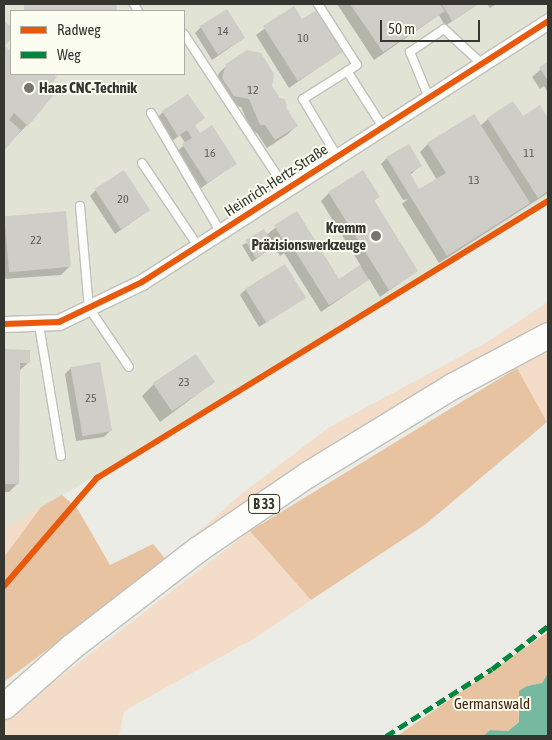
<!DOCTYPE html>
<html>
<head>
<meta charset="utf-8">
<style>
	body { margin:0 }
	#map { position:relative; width:552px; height:740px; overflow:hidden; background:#ebece5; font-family:"Asap Condensed",sans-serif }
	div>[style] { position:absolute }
	.built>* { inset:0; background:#e1e3d5 }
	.green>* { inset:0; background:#f3ddc8 }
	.forest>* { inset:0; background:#e7c3a1 }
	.water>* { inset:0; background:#75ba9e }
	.shadow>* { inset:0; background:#0003; transform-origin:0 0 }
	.building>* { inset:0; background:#cecdc8; transform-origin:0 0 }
	.roads { filter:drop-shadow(1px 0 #c0c1bc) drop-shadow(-1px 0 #c0c1bc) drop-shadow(0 1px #c0c1bc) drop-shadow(0 -1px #c0c1bc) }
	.service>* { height:8px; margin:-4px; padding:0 4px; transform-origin:4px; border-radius:4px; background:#fcfcfb }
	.minor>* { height:15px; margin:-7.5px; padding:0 7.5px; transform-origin:7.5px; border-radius:7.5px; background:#fcfcfb }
	.primary>* { height:25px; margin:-12.5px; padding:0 12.5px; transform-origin:12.5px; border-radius:12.5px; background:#fcfcfb }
	.quiet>* { height:5px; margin-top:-2.5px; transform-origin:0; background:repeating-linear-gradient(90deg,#00873e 0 10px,transparent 0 15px) }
	.cycleway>* { height:6px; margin:-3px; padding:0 3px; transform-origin:3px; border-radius:3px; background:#e8590c }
	.dots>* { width:14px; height:14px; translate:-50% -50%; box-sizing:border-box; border:2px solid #fbfdf0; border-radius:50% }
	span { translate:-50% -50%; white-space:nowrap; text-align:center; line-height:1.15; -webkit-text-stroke:4px #fbfdf0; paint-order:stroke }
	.number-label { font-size:12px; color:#5c5c57 }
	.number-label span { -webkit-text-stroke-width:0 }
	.shield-label span { padding:1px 4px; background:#fbfdf0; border:1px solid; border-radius:4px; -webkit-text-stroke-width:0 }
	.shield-label { font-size:14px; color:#363631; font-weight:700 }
	.poi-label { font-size:15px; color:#363631; font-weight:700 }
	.left { translate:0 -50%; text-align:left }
	.right { translate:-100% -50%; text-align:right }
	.street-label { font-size:15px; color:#363631 }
	.park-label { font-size:15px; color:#42270e }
	.frame { position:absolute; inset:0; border:5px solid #363631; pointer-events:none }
	.legend { position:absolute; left:10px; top:10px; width:175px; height:65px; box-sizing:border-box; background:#fbfdf0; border:1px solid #acada4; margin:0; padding:6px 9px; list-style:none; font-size:15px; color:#363631 }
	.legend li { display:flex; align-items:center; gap:10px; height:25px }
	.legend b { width:25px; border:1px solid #acada4 }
	.scale { position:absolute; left:380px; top:20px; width:100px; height:22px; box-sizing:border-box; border:2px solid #363631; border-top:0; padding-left:6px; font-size:15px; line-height:18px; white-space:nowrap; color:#363631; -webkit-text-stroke:4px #fbfdf0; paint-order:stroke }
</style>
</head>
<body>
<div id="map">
	<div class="built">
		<i style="clip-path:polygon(evenodd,4px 4px,548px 4px,548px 197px,162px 436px,4px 530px,4px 4px,11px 11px,184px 11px,184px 74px,11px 74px,11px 11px)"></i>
	</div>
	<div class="green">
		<i style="clip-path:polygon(548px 302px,548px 324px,304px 465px,185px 543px,244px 492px,328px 428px,489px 341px)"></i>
		<i style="clip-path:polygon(548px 351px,548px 421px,547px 422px,517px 368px)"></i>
		<i style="clip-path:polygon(41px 507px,4px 557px,4px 529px)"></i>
		<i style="clip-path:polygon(250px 531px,311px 600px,255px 638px,124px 711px,119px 736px,4px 736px,4px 720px)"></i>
	</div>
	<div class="forest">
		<i style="clip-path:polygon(517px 368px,547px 422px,426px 524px,311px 600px,250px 531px)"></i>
		<i style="clip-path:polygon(62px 495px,77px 508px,110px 565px,153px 544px,167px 561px,4px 682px,4px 557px,41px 507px)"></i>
		<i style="clip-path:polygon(548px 632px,548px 673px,542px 683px,527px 686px,518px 702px,519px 722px,508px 731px,490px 730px,483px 736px,397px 736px)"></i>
	</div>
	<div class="water">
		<i style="clip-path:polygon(548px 673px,548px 736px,483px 736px,490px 730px,508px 731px,519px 722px,519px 691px,527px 686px,542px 683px)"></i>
	</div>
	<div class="shadow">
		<i style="left:24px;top:4px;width:91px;height:9px"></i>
		<i style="clip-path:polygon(337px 4px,478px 4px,445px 26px,439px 15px,374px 60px)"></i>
		<i style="clip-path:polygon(487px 4px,496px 4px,490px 8px)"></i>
		<i style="clip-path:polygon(293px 8px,302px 21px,341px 52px,289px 88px,256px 35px)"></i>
		<i style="clip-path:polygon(201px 27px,244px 38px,212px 60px,195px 33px)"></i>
		<i style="clip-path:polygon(4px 47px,11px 53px,11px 74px,51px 74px,55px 77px,27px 125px,4px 149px)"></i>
		<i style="clip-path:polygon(548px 63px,548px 93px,544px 86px,540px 89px,532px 77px)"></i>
		<i style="clip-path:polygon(227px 65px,270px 86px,296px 126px,288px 134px,267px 148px,257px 133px,252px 132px,241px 107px,226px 103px,215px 86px,219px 73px)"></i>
		<i style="clip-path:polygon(540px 107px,548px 120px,548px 193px,439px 263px,402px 204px,408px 199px,403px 200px,381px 164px,387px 158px,420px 166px,410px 175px,419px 191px,437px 180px,420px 152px,428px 144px,480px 126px,488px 119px,523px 118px)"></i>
		<i style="clip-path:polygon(163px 112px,203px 118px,194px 126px,199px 134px,236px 163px,201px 188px,177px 151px,186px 144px,180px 135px,172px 141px,157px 118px)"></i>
		<i style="clip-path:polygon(96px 190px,149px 210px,115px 234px,90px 196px)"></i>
		<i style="clip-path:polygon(329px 193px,378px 197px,374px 201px,417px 271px,380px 297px,369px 279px,321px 312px,284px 253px,280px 256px,274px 246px,252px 262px,242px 245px,266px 235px,296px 212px,339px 281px,361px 266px,321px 201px)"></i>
		<i style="clip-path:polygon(65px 212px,69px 267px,61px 275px,4px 279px,4px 217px)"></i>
		<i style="clip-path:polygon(246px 289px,304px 298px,259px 327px,240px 295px)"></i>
		<i style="clip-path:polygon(4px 350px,29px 351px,28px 363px,19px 371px,18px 483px,9px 492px,4px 492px)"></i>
		<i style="clip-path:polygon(71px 368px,111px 430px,104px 437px,76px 441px,65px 374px)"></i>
		<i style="clip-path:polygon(214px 382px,160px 422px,142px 396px,154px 384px)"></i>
	</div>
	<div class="building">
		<i style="left:24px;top:4px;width:93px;height:9px"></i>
		<i style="clip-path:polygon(350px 4px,440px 4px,445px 11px,383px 52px)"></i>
		<i style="clip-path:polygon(442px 4px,479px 4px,452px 21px)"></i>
		<i style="clip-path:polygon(294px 6px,302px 19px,317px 10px,343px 52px,298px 81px,263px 26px)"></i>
		<i style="left:227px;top:9px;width:34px;height:32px;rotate:58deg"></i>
		<i style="clip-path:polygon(4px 20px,11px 27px,11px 39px,5px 46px,11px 52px,11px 74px,53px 74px,57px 77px,50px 85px,57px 91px,28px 126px,14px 113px,9px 120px,21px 130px,4px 151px)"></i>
		<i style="clip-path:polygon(247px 50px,261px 53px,274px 74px,272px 86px,280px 98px,285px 99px,287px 109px,298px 126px,275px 140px,265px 125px,260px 125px,249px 99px,234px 96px,222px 78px,226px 64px)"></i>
		<i style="clip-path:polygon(548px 62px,548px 81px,539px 67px)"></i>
		<i style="clip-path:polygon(188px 94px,205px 118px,195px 125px,200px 133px,212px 125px,237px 164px,207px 183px,182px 144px,192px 138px,187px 130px,178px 136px,162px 111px)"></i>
		<i style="clip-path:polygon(513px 101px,523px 116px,540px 105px,548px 118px,548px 191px,538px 198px,487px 118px)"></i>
		<i style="clip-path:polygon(474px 114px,530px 203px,447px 256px,386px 157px,409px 144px,422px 166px,410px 173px,419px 189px,446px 173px,427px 143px)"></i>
		<i style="left:124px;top:170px;width:48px;height:35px;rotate:57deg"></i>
		<i style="clip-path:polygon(363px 170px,380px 197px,374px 200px,418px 271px,389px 290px,328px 192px)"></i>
		<i style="left:66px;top:211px;width:56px;height:62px;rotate:85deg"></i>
		<i style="clip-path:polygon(297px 211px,339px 279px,360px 265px,369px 280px,329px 305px,292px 246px,288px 249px,274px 225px)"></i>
		<i style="left:264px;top:229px;width:21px;height:22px;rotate:59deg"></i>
		<i style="left:285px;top:264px;width:40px;height:47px;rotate:58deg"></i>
		<i style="clip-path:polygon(4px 349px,30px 350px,30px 363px,20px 363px,19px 484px,4px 484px)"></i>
		<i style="left:196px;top:354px;width:34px;height:52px;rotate:56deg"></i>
		<i style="left:100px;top:362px;width:70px;height:30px;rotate:80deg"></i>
	</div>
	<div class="roads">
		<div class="service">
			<i style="left:134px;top:4px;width:8px;rotate:60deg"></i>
			<i style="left:318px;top:4px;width:72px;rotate:57.4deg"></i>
			<i style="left:357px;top:65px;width:64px;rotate:147.8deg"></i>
			<i style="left:303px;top:99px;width:66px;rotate:59.2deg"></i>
			<i style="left:184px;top:34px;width:184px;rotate:56.7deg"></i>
			<i style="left:347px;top:71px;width:67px;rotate:57.3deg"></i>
			<i style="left:429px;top:98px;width:50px;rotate:-112.4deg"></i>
			<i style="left:410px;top:52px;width:41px;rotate:-34.1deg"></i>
			<i style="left:444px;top:29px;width:52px;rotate:42.6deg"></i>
			<i style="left:151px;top:113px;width:137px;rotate:59.7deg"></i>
			<i style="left:142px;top:163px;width:100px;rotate:56deg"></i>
			<i style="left:80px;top:206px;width:102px;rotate:85deg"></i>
			<i style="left:89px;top:308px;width:71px;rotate:55.9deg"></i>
			<i style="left:39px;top:325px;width:133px;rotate:80.5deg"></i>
		</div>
		<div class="minor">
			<i style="left:4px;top:324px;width:55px;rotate:-2.1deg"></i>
			<i style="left:59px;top:322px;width:92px;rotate:-25.7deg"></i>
			<i style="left:142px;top:282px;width:483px;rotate:-32.7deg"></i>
		</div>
		<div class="primary">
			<i style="left:4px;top:706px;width:89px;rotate:-41.4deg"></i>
			<i style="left:71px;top:647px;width:160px;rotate:-37.7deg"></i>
			<i style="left:198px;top:549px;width:133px;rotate:-34.3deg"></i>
			<i style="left:308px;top:474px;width:169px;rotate:-31.4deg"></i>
			<i style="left:452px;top:386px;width:109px;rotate:-28deg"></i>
		</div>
	</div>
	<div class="quiet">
		<i style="left:386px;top:736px;width:125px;rotate:-32.3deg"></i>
		<i style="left:492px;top:669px;width:71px;rotate:-37.5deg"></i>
	</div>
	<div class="cycleway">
		<i style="left:4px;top:324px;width:55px;rotate:-2.1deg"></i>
		<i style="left:59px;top:322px;width:92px;rotate:-25.7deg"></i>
		<i style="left:142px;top:282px;width:483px;rotate:-32.7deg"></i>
		<i style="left:4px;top:586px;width:143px;rotate:-49.3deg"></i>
		<i style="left:97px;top:478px;width:529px;rotate:-31.56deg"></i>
	</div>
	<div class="dots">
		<i style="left:29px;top:88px;background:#757670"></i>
		<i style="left:376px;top:236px;background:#757670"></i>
	</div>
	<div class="number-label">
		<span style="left:223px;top:32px">14</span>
		<span style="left:303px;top:39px">10</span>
		<span style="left:253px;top:91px">12</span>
		<span style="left:210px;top:154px">16</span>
		<span style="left:529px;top:154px">11</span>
		<span style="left:474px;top:181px">13</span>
		<span style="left:123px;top:200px">20</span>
		<span style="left:36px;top:241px">22</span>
		<span style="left:184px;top:383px">23</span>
		<span style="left:91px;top:399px">25</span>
	</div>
	<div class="shield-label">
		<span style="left:264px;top:504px">B 33</span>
	</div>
	<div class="poi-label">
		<span class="left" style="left:39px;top:88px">Haas CNC-Technik</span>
		<span class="right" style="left:366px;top:236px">Kremm<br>Präzisionswerkzeuge</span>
	</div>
	<div class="street-label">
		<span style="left:276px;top:180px;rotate:-33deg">Heinrich-Hertz-Straße</span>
	</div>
	<div class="park-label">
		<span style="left:492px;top:704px">Germanswald</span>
	</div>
	<div class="frame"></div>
	<ul class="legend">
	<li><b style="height:6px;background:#e8590c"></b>Radweg</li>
	<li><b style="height:6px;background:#00873e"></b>Weg</li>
	</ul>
	<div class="scale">50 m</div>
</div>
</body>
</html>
